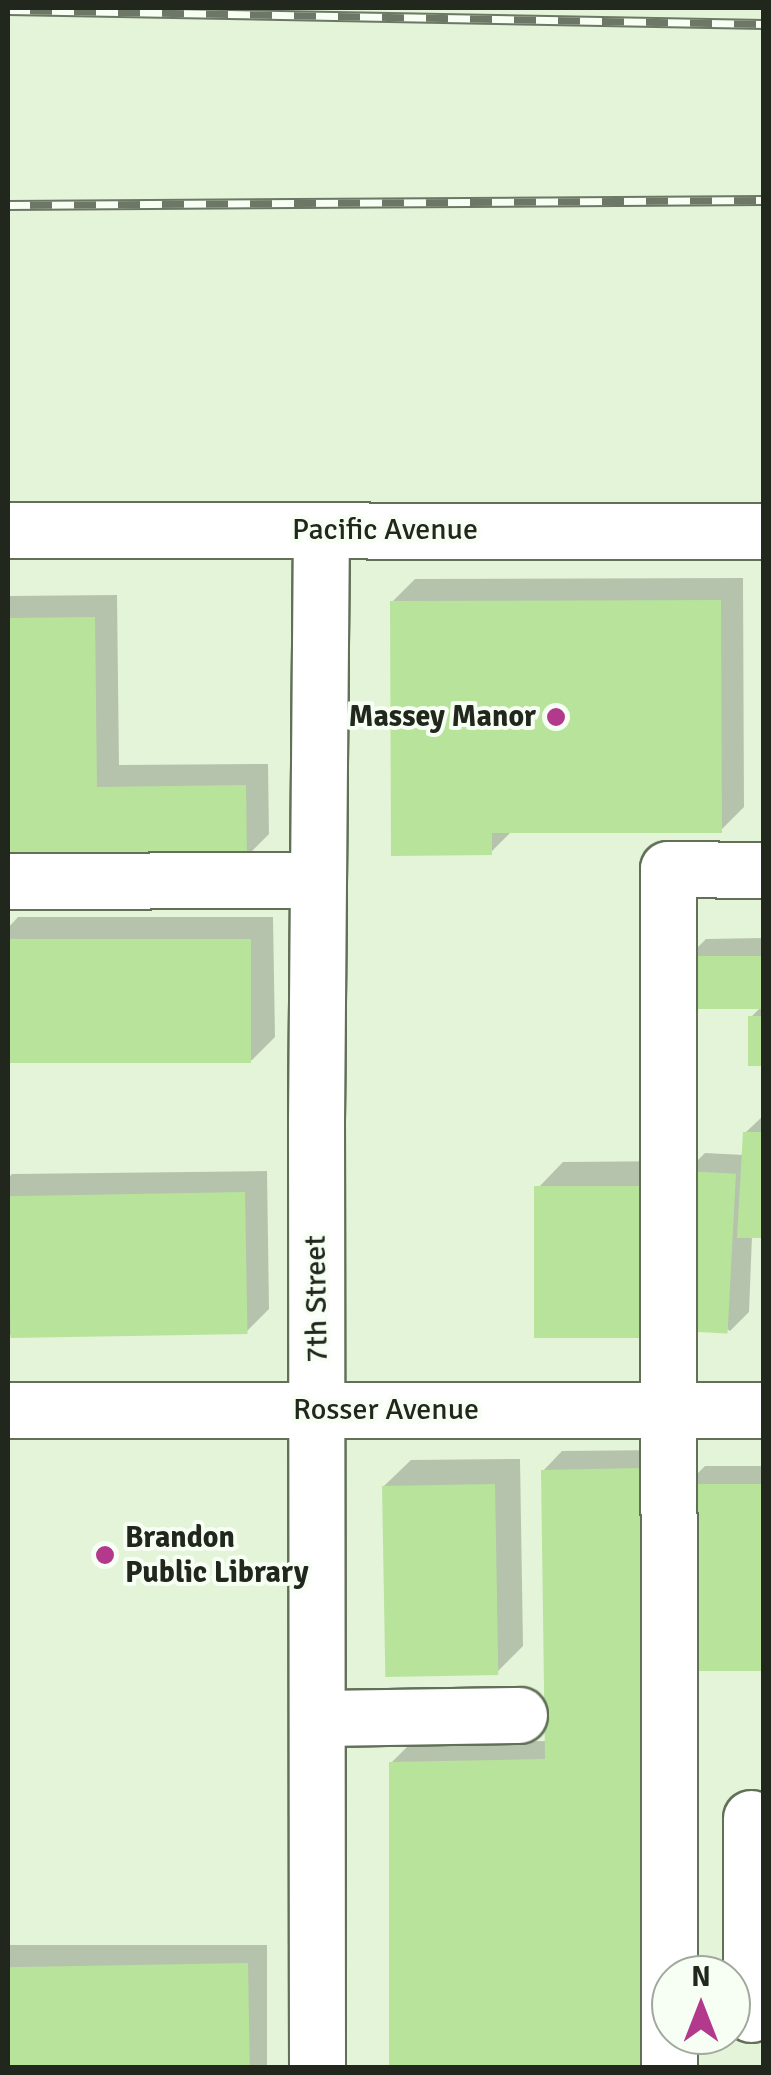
<!DOCTYPE html>
<html>
<head>
<meta charset="utf-8">
<style>
	body { margin:0 }
	#map { position:relative; width:771px; height:2075px; overflow:hidden; background:#e3f4d8; font-family:Signika,sans-serif }
	div>[style] { position:absolute }
	.shadow>* { inset:0; background:#0003; transform-origin:0 0 }
	.building>* { inset:0; background:#b8e39b; transform-origin:0 0 }
	.roads { filter:drop-shadow(2px 0 #617057) drop-shadow(-2px 0 #617057) drop-shadow(0 2px #617057) drop-shadow(0 -2px #617057) }
	.minor>* { height:55px; margin:-27.5px; padding:0 27.5px; transform-origin:27.5px; border-radius:27.5px; background:#fff }
	.rail>* { height:11px; margin-top:-5.5px; transform-origin:0; background:repeating-linear-gradient(90deg,#f7fef3 0 22px,#6d7766 0 44px); box-sizing:border-box; border-block:2px solid #6d7766 }
	.dots>* { width:28px; height:28px; translate:-50% -50%; box-sizing:border-box; border:5px solid #f7fef3; border-radius:50% }
	span { translate:-50% -50%; white-space:nowrap; text-align:center; line-height:1.15; -webkit-text-stroke:8px #f7fef3; paint-order:stroke }
	.street-label { font-size:30px; color:#21271d }
	.poi-label { font-size:30px; color:#21271d; font-weight:700 }
	.right { translate:-100% -50%; text-align:right }
	.left { translate:0 -50%; text-align:left }
	.frame { position:absolute; inset:0; border:10px solid #21271d; pointer-events:none }
	.north { position:absolute; left:651px; top:1955px; width:100px; height:100px; box-sizing:border-box; background:#f7fef3; border:2px solid #a1a89d; border-radius:50%; rotate:0deg; font-size:28px; font-weight:700; line-height:40px; text-align:center; color:#21271d }
	.north::after { content:''; display:block; margin:auto; width:35px; height:45px; background:#b3398c; clip-path:polygon(50% 0,100% 100%,50% 72%,0 100%) }
</style>
</head>
<body>
<div id="map">
	<div class="shadow">
		<i style="clip-path:polygon(743px 578px,744px 807px,721px 830px,512px 831px,491px 852px,392px 602px,415px 579px)"></i>
		<i style="clip-path:polygon(117px 595px,119px 765px,268px 764px,269px 834px,246px 857px,8px 860px,8px 596px)"></i>
		<i style="clip-path:polygon(18px 917px,273px 917px,275px 1037px,252px 1060px,8px 1060px,8px 928px)"></i>
		<i style="clip-path:polygon(764px 938px,764px 1063px,751px 1017px,762px 1006px,687px 958px,706px 939px)"></i>
		<i style="clip-path:polygon(764px 1115px,764px 1236px,752px 1236px,749px 1312px,730px 1331px,537px 1189px,563px 1162px,677px 1161px,686px 1172px,705px 1153px,744px 1155px,745px 1133px)"></i>
		<i style="clip-path:polygon(267px 1171px,269px 1309px,246px 1332px,8px 1335px,8px 1178px,12px 1174px)"></i>
		<i style="clip-path:polygon(662px 1450px,666px 2055px,391px 1763px,411px 1743px,547px 1741px,543px 1471px,562px 1451px)"></i>
		<i style="clip-path:polygon(520px 1459px,523px 1646px,496px 1673px,384px 1486px,411px 1460px)"></i>
		<i style="clip-path:polygon(705px 1466px,764px 1466px,764px 1669px,686px 1485px)"></i>
		<i style="left:267px;top:1945px;width:123px;height:259px;rotate:90deg"></i>
	</div>
	<div class="building">
		<i style="clip-path:polygon(721px 600px,722px 833px,492px 833px,492px 855px,391px 856px,390px 601px)"></i>
		<i style="clip-path:polygon(95px 617px,97px 787px,246px 785px,247px 859px,8px 862px,8px 618px)"></i>
		<i style="left:8px;top:939px;width:243px;height:124px"></i>
		<i style="left:764px;top:956px;width:53px;height:80px;rotate:90deg"></i>
		<i style="left:748px;top:1016px;width:16px;height:50px"></i>
		<i style="clip-path:polygon(743px 1132px,764px 1132px,764px 1238px,737px 1238px)"></i>
		<i style="left:683px;top:1171px;width:53px;height:160px;rotate:3deg"></i>
		<i style="left:652px;top:1186px;width:152px;height:118px;rotate:90deg"></i>
		<i style="left:245px;top:1192px;width:142px;height:237px;rotate:89deg"></i>
		<i style="clip-path:polygon(643px 1468px,647px 2068px,389px 2068px,389px 1762px,545px 1759px,541px 1470px)"></i>
		<i style="left:495px;top:1484px;width:191px;height:113px;rotate:89deg"></i>
		<i style="left:683px;top:1484px;width:81px;height:187px"></i>
		<i style="left:248px;top:1963px;width:105px;height:240px;rotate:89deg"></i>
	</div>
	<div class="roads">
		<div class="minor">
			<i style="left:8px;top:530px;width:756px;rotate:0.08deg"></i>
			<i style="left:8px;top:881px;width:310px;rotate:-0.2deg"></i>
			<i style="left:8px;top:1410px;width:756px"></i>
			<i style="left:318px;top:1718px;width:201px;rotate:-0.9deg"></i>
			<i style="left:751px;top:1818px;width:196px;rotate:90deg"></i>
			<i style="left:317px;top:2068px;width:946px;rotate:-90.06deg"></i>
			<i style="left:316px;top:1122px;width:592px;rotate:-89.52deg"></i>
			<i style="left:669px;top:2068px;width:1199px;rotate:-90.05deg"></i>
			<i style="left:668px;top:869px;width:96px;rotate:0.6deg"></i>
		</div>
	</div>
	<div class="rail">
		<i style="left:8px;top:10px;width:756px;rotate:1.06deg"></i>
		<i style="left:8px;top:205px;width:756px;rotate:-0.38deg"></i>
	</div>
	<div class="dots">
		<i style="left:556px;top:717px;background:#b3398c"></i>
		<i style="left:105px;top:1555px;background:#b3398c"></i>
	</div>
	<div class="street-label">
		<span style="left:385px;top:530px">Pacific Avenue</span>
		<span style="left:317px;top:1299px;rotate:-91deg">7th Street</span>
		<span style="left:386px;top:1410px">Rosser Avenue</span>
	</div>
	<div class="poi-label">
		<span class="right" style="left:536px;top:717px">Massey Manor</span>
		<span class="left" style="left:125px;top:1555px">Brandon<br>Public Library</span>
	</div>
	<div class="frame"></div>
	<div class="north">N</div>
</div>
</body>
</html>
